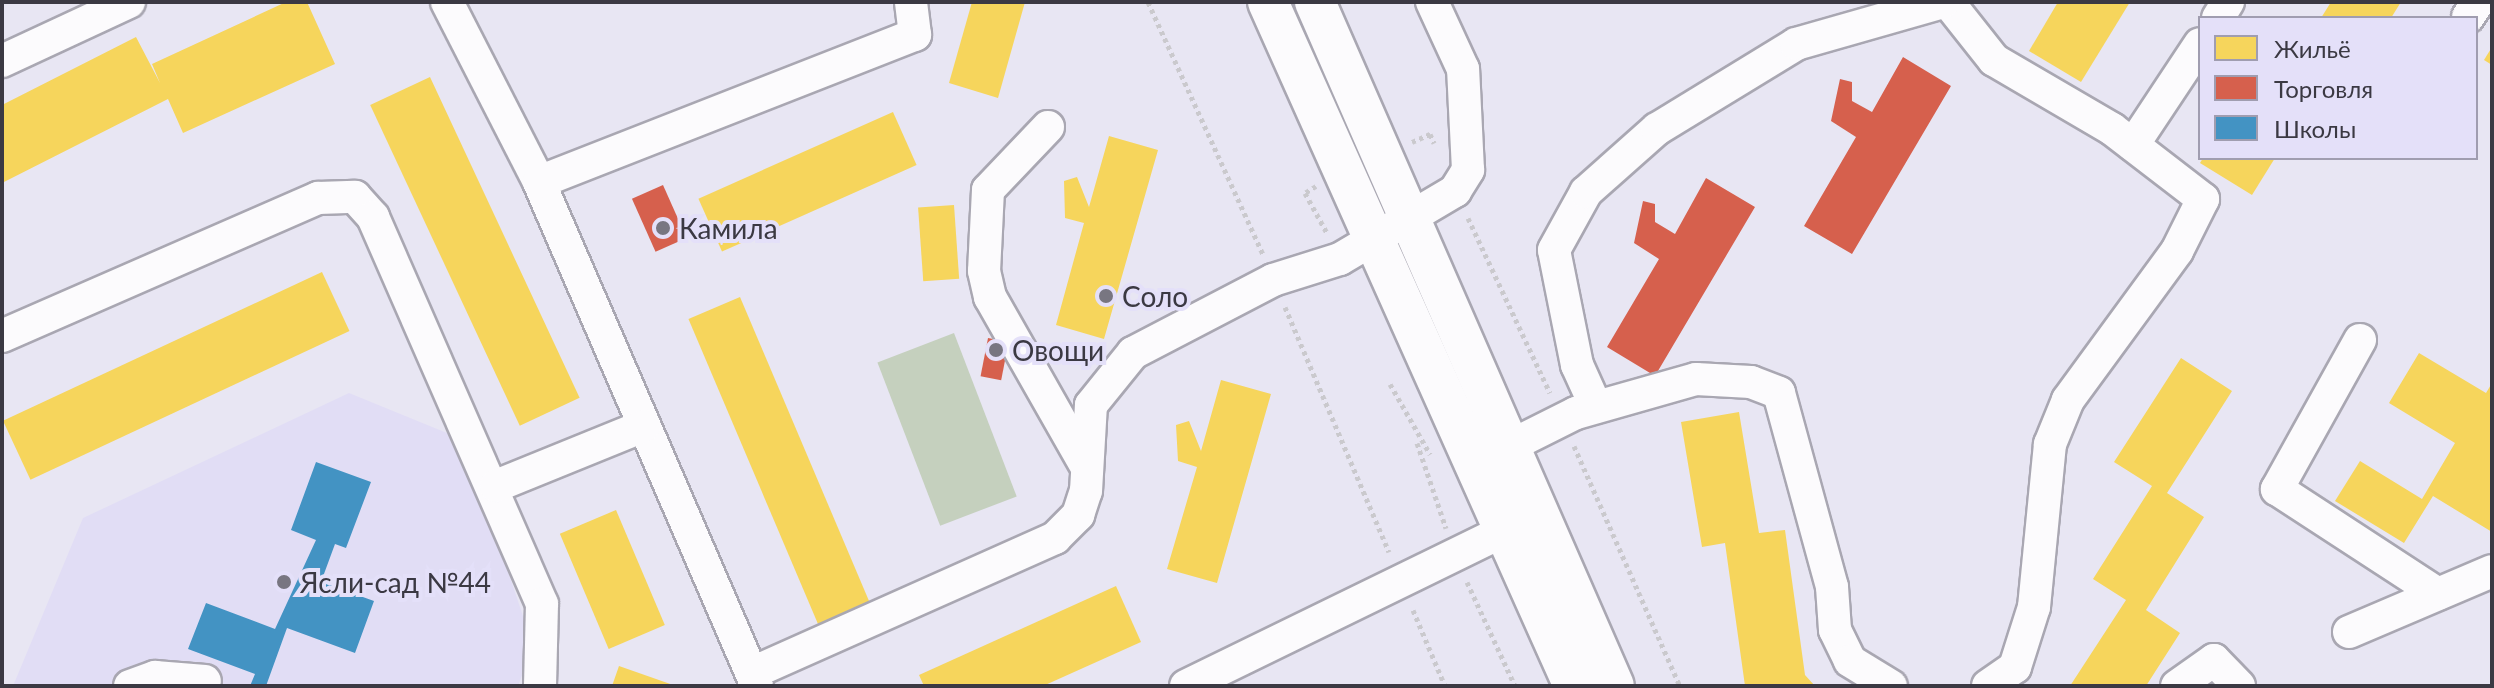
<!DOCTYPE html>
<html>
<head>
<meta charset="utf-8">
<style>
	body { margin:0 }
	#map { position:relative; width:2494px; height:688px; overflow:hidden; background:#e8e6f3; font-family:Lato,sans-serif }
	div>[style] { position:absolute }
	.built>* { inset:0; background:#e1ddf5 }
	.green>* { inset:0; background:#c5d0be; transform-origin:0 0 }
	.homes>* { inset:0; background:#f6d55c; transform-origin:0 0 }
	.shops>* { inset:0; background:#d6604d; transform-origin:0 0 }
	.schools>* { inset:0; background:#4393c3 }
	.path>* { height:5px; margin-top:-2.5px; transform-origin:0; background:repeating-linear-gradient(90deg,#cac9cd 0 4px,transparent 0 8px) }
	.roads { filter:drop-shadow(2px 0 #a9a7b2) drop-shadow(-2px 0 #a9a7b2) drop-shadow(0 2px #a9a7b2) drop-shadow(0 -2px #a9a7b2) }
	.minor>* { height:32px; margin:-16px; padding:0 16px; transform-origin:16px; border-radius:16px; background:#fcfbfd }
	.major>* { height:40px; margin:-20px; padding:0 20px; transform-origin:20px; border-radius:20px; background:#fcfbfd }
	.dots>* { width:22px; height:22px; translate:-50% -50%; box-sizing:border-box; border:4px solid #e4e0f9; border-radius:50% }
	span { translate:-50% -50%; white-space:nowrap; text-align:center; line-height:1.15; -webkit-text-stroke:8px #e4e0f9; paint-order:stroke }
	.poi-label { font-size:28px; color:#3b3943 }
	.left { translate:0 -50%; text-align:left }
	.frame { position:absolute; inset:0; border:4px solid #3b3943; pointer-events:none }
	.legend { position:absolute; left:2198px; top:16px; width:280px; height:144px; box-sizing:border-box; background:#e4e0f9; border:2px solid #a09db0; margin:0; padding:10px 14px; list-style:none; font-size:24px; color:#3b3943 }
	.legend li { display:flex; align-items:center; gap:16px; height:40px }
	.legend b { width:40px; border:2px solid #a09db0 }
</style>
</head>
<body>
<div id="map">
	<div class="built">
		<i style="clip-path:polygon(349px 393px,464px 440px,533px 646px,518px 686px,13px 686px,83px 518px)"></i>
	</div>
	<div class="green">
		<i style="left:954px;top:333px;width:175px;height:82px;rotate:69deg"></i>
	</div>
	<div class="homes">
		<i style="clip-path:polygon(286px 2px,307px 2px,335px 64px,183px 133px,168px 99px,2px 183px,2px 105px,136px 37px,160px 83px,152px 64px)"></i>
		<i style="clip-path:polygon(972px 2px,1025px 2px,998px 98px,949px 83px)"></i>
		<i style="clip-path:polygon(2058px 2px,2130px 2px,2081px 82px,2029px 51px)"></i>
		<i style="clip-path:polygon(2331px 2px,2401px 2px,2391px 18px,2321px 18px)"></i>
		<i style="clip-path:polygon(2492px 47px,2492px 65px,2484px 60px)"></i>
		<i style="left:430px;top:77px;width:354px;height:66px;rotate:65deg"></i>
		<i style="left:893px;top:112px;width:58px;height:213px;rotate:66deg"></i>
		<i style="clip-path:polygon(1109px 136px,1158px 150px,1104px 339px,1056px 325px,1084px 223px,1065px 218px,1064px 181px,1077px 177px,1089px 207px)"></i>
		<i style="clip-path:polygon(2203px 158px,2275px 158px,2252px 195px,2200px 163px)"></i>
		<i style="left:954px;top:205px;width:74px;height:36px;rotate:86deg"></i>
		<i style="left:322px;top:272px;width:65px;height:352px;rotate:65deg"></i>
		<i style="left:740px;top:297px;width:337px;height:56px;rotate:67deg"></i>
		<i style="clip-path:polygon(2419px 353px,2486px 393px,2492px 383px,2492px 532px,2433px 496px,2404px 543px,2335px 501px,2360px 461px,2422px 499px,2455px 443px,2389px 403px)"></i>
		<i style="clip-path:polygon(2181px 358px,2232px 391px,2167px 493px,2204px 517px,2146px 610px,2180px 633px,2146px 686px,2070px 686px,2126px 600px,2093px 579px,2152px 486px,2114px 462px)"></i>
		<i style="clip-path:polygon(1221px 380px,1271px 394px,1217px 583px,1167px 569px,1197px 467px,1178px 461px,1176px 425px,1189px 421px,1201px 451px)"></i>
		<i style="clip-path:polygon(1739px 412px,1759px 533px,1785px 530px,1805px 675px,1815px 686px,1745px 686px,1725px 543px,1702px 547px,1681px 422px)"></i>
		<i style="left:616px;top:510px;width:125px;height:61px;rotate:67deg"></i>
		<i style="clip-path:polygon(1116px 586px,1141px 642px,1043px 686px,924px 686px,919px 675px)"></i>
		<i style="clip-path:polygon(619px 666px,676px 686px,612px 686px)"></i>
	</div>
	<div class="shops">
		<i style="clip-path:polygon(1903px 57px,1951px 86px,1852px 254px,1804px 226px,1856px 137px,1831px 121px,1840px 79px,1852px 82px,1852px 101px,1872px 112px)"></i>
		<i style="clip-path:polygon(1706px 178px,1755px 207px,1655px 376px,1607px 347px,1659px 259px,1634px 243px,1643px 201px,1655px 204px,1655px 222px,1675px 234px)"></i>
		<i style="left:663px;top:185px;width:58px;height:34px;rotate:66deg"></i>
		<i style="left:988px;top:338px;width:21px;height:39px;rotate:11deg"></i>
	</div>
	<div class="schools">
		<i style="clip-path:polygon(316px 462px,371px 482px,346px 548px,335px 544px,321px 582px,374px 601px,355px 653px,287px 628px,266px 686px,250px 686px,255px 674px,188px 649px,206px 603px,275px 629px,316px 540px,291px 530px)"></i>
	</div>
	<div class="path">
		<i style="left:1148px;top:2px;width:277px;rotate:65.5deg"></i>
		<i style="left:1412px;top:142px;width:20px;rotate:-24deg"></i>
		<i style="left:1430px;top:134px;width:10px;rotate:66deg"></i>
		<i style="left:1316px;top:186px;width:13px;rotate:148deg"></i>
		<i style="left:1305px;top:193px;width:46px;rotate:61.2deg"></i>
		<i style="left:1468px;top:218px;width:193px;rotate:64.9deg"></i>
		<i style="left:1285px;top:307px;width:266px;rotate:67deg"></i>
		<i style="left:1390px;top:384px;width:81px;rotate:60.3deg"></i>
		<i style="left:1417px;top:443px;width:90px;rotate:71.2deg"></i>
		<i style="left:1574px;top:446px;width:262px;rotate:66.2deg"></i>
		<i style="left:1467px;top:582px;width:115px;rotate:65.2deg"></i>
		<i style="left:1413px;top:610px;width:82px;rotate:67.2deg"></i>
	</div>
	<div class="roads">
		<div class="minor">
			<i style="left:447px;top:2px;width:202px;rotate:62.9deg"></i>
			<i style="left:539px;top:182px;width:549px;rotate:66.61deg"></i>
			<i style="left:1948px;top:2px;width:74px;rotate:51.6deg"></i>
			<i style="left:1994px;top:60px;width:137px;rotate:30.3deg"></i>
			<i style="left:2112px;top:129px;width:115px;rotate:37.6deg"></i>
			<i style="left:2203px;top:199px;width:58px;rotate:116.6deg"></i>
			<i style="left:2177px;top:251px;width:185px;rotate:126.2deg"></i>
			<i style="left:2068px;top:400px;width:48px;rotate:112.2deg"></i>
			<i style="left:2050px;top:444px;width:164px;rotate:95.6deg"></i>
			<i style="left:2034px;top:607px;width:63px;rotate:107.6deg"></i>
			<i style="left:2015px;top:667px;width:33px;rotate:145deg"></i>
			<i style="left:2468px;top:17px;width:18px;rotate:-56deg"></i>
			<i style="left:2218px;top:18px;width:19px;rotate:-58deg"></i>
			<i style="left:2px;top:61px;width:140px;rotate:-24.9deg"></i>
			<i style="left:1048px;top:127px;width:87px;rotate:133.6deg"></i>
			<i style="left:988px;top:190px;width:81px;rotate:92.8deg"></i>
			<i style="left:984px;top:271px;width:27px;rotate:77deg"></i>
			<i style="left:990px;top:297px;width:194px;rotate:60.4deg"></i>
			<i style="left:2133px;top:145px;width:121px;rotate:-56.4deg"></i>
			<i style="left:539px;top:182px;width:404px;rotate:-21.4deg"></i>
			<i style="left:915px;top:35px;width:33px;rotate:-97deg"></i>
			<i style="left:2px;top:336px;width:345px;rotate:-23.6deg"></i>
			<i style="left:318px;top:198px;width:37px;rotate:-2deg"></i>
			<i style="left:355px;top:197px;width:27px;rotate:48deg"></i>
			<i style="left:373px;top:217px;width:422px;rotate:66.4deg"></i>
			<i style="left:542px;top:604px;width:82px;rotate:91.4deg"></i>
			<i style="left:2360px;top:340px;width:171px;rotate:119.1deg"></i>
			<i style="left:2277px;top:489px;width:192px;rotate:33.1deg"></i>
			<i style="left:1596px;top:407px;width:46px;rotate:-114.3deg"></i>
			<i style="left:1577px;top:365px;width:117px;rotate:-101.3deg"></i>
			<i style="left:1554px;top:250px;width:66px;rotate:-61.1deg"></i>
			<i style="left:1586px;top:192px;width:95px;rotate:-41.6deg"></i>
			<i style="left:1657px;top:129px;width:163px;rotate:-31.4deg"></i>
			<i style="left:1796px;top:44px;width:153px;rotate:-15.9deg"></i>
			<i style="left:1490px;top:456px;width:96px;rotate:-26.6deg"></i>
			<i style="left:1576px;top:413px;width:125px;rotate:-15.8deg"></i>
			<i style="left:1696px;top:379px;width:55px;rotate:3.1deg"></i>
			<i style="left:1751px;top:382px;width:30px;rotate:21deg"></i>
			<i style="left:1779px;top:393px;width:201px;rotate:74.7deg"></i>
			<i style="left:1832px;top:587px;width:43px;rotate:86deg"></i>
			<i style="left:1835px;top:630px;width:34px;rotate:64deg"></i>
			<i style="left:1850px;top:661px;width:48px;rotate:31.4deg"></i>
			<i style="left:496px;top:486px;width:160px;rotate:-22.1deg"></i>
			<i style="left:2349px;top:632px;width:155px;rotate:-23.1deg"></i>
			<i style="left:752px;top:673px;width:332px;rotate:-24deg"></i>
			<i style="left:1055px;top:538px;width:33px;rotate:-45deg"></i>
			<i style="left:1078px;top:515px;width:25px;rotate:-72deg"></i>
			<i style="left:1086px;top:491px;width:86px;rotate:-86.7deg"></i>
			<i style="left:1091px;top:405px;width:67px;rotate:-51.1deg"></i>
			<i style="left:1133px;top:353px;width:158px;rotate:-27.5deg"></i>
			<i style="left:1273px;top:280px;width:70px;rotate:-17.4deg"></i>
			<i style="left:1340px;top:259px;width:134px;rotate:-30.6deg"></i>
			<i style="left:1455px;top:191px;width:25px;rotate:-58deg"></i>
			<i style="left:1468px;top:170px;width:101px;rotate:-92.8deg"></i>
			<i style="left:1463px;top:69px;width:74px;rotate:-114.8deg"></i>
			<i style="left:130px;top:686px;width:27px;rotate:-20deg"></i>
			<i style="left:155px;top:677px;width:50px;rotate:4.6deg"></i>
			<i style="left:1186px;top:686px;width:377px;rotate:-26deg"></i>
			<i style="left:2177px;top:686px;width:45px;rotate:-35.1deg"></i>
			<i style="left:2214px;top:660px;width:36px;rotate:46deg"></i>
		</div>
		<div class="major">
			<i style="left:1268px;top:2px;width:749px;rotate:65.9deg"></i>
			<i style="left:1315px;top:2px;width:746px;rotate:66.39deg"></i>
		</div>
	</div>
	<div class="dots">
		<i style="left:663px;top:228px;background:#787681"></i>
		<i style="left:1106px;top:296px;background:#787681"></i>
		<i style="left:996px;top:350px;background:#787681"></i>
		<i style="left:284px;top:582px;background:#787681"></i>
	</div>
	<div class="poi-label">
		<span class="left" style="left:679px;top:228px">Камила</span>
		<span class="left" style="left:1122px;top:296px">Соло</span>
		<span class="left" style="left:1012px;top:350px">Овощи</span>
		<span class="left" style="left:300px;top:582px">Ясли-сад №44</span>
	</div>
	<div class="frame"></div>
	<ul class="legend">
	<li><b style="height:22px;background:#f6d55c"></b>Жильё</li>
	<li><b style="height:22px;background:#d6604d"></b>Торговля</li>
	<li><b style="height:22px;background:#4393c3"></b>Школы</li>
	</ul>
</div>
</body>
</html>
